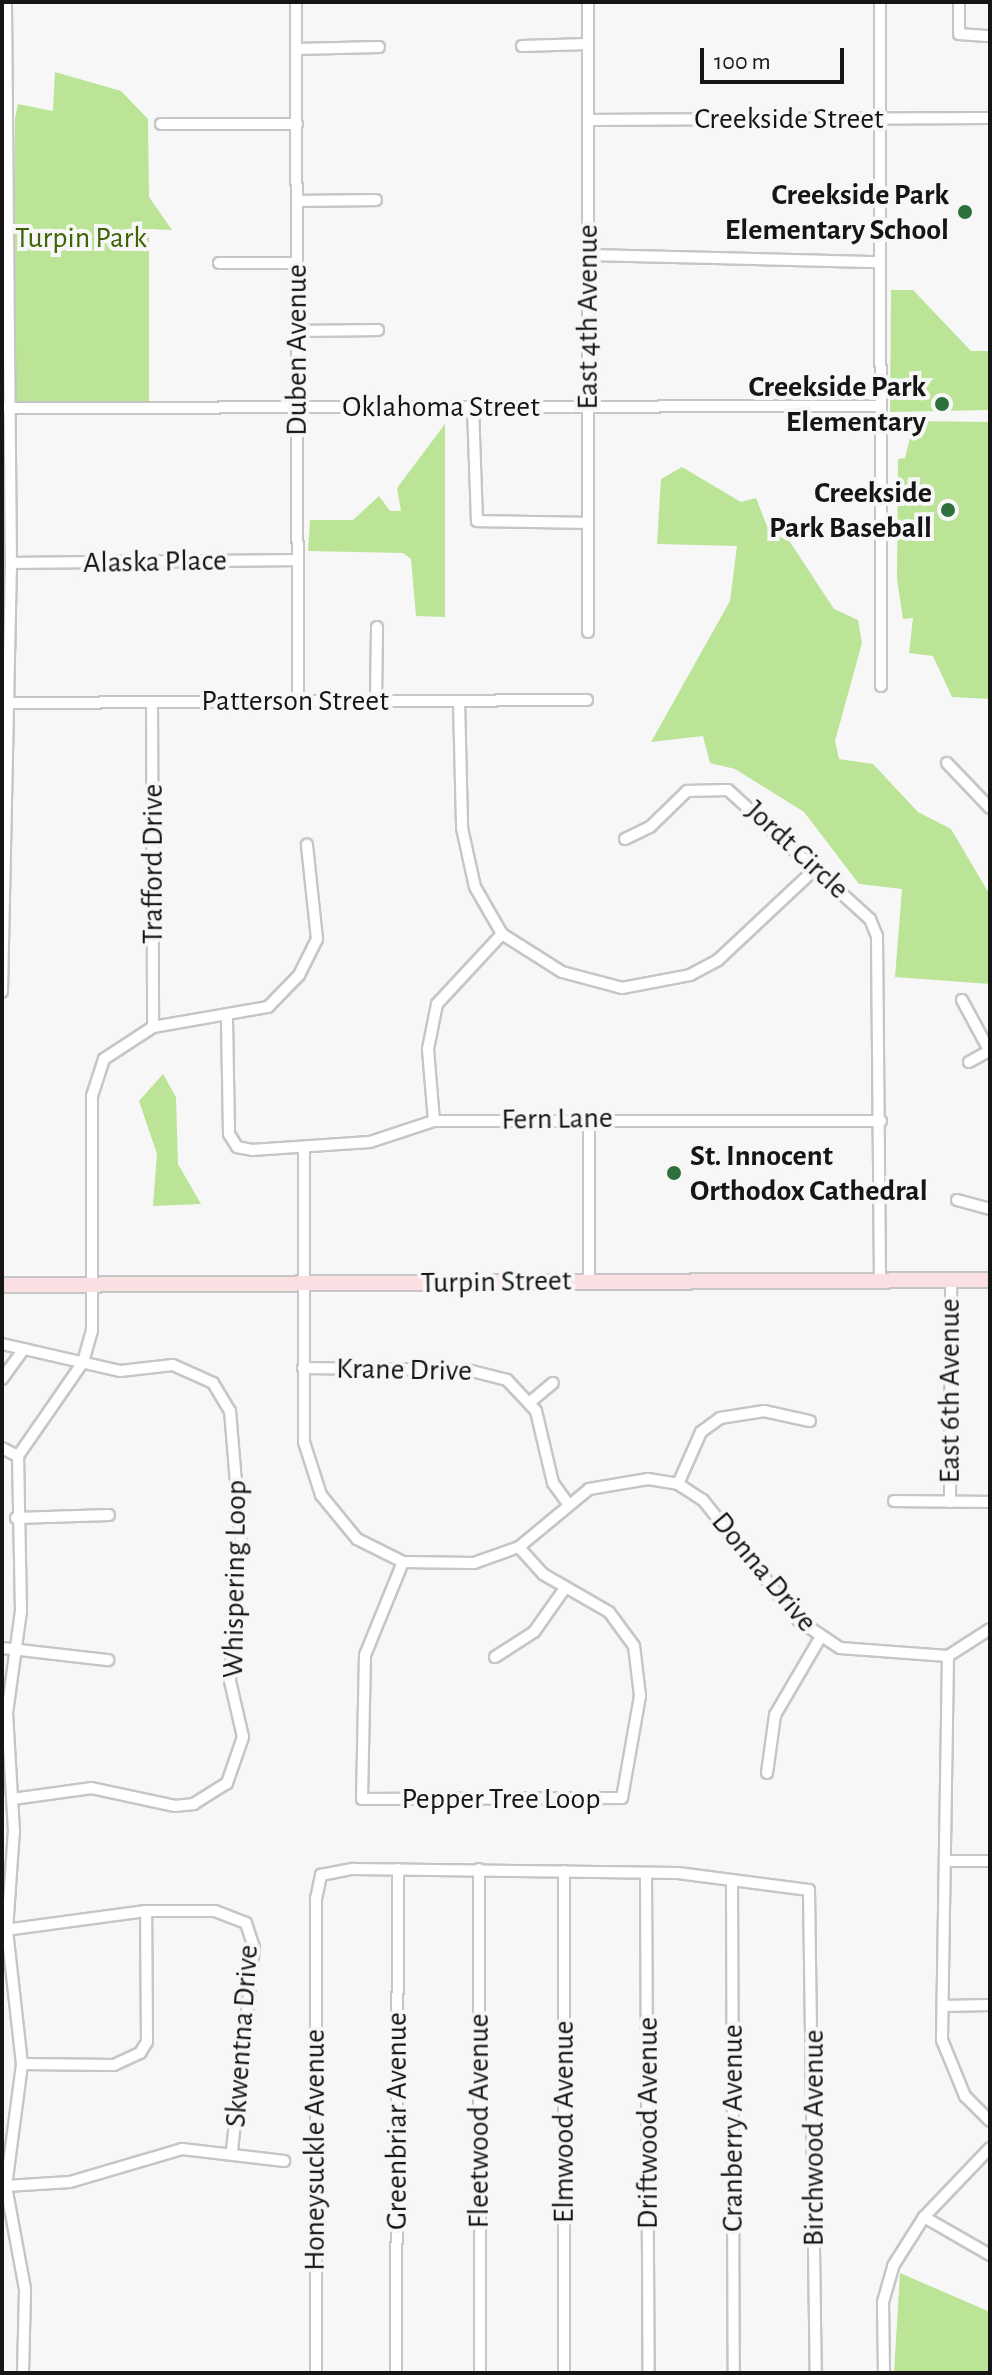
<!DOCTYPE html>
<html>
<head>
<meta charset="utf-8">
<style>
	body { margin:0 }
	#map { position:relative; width:992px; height:2375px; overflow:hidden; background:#f7f7f8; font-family:"Alegreya Sans",sans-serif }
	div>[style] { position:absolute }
	.green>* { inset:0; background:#bbe497 }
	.roads { filter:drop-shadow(2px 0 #c6c6c7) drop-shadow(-2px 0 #c6c6c7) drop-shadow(0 2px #c6c6c7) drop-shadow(0 -2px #c6c6c7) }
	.street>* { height:10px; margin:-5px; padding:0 5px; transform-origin:5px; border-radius:5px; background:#fff }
	.secondary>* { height:14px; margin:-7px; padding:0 7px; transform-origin:7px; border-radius:7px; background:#fae0e3 }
	.dots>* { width:22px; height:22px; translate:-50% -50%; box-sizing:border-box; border:4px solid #f7f7f8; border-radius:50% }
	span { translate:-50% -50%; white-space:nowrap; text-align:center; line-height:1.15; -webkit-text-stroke:8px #f7f7f8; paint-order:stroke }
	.street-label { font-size:30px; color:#151515 }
	.poi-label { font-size:30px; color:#151515; font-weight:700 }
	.right { translate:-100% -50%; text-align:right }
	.left { translate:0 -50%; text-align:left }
	.park-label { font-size:30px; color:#3e6405 }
	.frame { position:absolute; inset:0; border:4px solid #151515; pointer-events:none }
	.scale { position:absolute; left:700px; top:48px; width:144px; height:36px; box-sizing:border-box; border:4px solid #151515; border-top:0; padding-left:10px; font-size:24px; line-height:28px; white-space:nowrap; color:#151515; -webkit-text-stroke:6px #f7f7f8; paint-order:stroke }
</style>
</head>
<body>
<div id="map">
	<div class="green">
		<i style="clip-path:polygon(55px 72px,121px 91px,148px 119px,149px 197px,172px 230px,149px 229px,149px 404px,14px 404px,15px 118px,18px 104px,53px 111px)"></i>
		<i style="clip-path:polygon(891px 290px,913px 290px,971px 351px,990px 351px,990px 410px,890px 412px)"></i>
		<i style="clip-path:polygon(914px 421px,990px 422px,990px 699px,952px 697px,933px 656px,909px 653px,913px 618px,903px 619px,897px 579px,898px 459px,905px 458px)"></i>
		<i style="clip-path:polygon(445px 424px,445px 617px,416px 616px,411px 559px,403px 553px,308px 551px,310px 520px,353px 520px,379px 496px,390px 511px,401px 511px,397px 488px)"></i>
		<i style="clip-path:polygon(682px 467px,741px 502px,756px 498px,769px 531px,790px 542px,834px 609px,858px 620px,862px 643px,835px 741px,839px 759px,873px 764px,918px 812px,951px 829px,990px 895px,990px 984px,895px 977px,902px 889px,859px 884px,804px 812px,735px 769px,710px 763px,703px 736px,651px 742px,730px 601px,737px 546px,657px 544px,661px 479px)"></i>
		<i style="clip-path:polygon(163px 1074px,176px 1097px,178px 1164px,201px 1204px,153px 1206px,157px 1154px,139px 1101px)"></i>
		<i style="clip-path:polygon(900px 2273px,990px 2312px,990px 2373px,894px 2373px)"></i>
	</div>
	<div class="roads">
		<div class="street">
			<i style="left:296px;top:2px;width:696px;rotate:89.84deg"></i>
			<i style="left:588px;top:2px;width:630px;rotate:90deg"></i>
			<i style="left:880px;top:2px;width:684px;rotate:89.92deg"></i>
			<i style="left:959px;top:2px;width:32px;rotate:90deg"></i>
			<i style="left:959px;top:34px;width:31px;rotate:4deg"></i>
			<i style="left:522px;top:46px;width:66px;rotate:-1.7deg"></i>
			<i style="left:297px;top:49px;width:82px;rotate:-1.4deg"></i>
			<i style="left:588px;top:120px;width:402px;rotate:-0.3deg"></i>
			<i style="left:161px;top:124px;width:136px"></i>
			<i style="left:297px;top:201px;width:79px;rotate:-0.7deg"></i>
			<i style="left:588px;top:255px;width:292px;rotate:1.4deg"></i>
			<i style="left:219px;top:263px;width:78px"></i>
			<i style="left:298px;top:331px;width:80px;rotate:-0.7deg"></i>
			<i style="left:473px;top:407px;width:114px;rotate:88deg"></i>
			<i style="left:477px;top:521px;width:111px;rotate:1deg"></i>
			<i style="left:2px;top:408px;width:878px;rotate:-0.13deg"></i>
			<i style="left:11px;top:563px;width:287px;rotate:-0.6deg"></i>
			<i style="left:376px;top:701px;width:74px;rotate:-89.2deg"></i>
			<i style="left:459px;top:701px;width:127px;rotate:88.6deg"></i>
			<i style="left:462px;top:828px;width:60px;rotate:77.6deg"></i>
			<i style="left:475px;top:887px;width:54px;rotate:60.1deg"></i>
			<i style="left:502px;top:934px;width:71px;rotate:32.3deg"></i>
			<i style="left:562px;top:972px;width:62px;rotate:14.9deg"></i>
			<i style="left:622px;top:988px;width:69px;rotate:-10.8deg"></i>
			<i style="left:690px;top:975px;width:32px;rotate:-28deg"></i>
			<i style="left:718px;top:960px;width:134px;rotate:-43.2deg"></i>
			<i style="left:152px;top:702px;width:325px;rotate:89.8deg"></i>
			<i style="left:2px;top:703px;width:585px;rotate:-0.29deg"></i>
			<i style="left:947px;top:763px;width:62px;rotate:46.3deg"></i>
			<i style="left:625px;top:839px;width:28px;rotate:-26deg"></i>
			<i style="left:650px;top:827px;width:52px;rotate:-44.2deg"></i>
			<i style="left:687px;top:791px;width:41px;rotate:-1.4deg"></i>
			<i style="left:728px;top:790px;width:192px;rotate:42.3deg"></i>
			<i style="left:870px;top:919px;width:18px;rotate:68deg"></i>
			<i style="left:877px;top:936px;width:341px;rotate:89.5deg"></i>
			<i style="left:2px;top:992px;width:424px;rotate:-88.8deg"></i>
			<i style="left:11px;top:568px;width:566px;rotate:-90.51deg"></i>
			<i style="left:962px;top:1000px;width:59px;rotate:61.7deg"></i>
			<i style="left:227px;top:1019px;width:115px;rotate:89deg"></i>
			<i style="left:229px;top:1134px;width:15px;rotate:58deg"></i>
			<i style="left:237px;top:1147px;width:15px;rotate:11deg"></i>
			<i style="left:252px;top:1150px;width:118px;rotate:-3.9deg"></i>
			<i style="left:370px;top:1142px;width:67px;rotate:-18.2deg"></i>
			<i style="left:434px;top:1121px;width:447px"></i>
			<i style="left:969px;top:1062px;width:23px;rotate:-29deg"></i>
			<i style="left:589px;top:1117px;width:164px;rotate:90deg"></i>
			<i style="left:434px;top:1121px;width:72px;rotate:-94.8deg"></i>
			<i style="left:428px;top:1049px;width:46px;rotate:-78.7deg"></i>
			<i style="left:437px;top:1004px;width:96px;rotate:-47.1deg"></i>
			<i style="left:304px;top:1151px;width:291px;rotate:90deg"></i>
			<i style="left:304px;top:1442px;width:56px;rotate:72.2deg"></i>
			<i style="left:321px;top:1495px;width:57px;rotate:50.7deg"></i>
			<i style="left:357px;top:1539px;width:51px;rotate:26.6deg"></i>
			<i style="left:403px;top:1562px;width:71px;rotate:0.8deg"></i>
			<i style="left:474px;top:1563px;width:48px;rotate:-19.6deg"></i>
			<i style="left:519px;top:1547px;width:91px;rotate:-39.6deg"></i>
			<i style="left:589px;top:1489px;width:60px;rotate:-9.6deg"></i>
			<i style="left:648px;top:1479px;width:30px;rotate:9deg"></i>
			<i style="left:678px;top:1484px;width:30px;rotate:33deg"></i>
			<i style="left:703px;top:1500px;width:153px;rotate:51.6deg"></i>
			<i style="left:798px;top:1620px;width:50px;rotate:33.7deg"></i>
			<i style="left:840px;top:1648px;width:108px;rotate:4.2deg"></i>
			<i style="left:948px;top:1656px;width:50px;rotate:-32.7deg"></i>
			<i style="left:957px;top:1200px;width:34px;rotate:15deg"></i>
			<i style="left:2px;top:1344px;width:23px;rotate:13deg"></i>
			<i style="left:303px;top:1368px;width:165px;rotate:0.7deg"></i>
			<i style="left:468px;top:1370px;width:40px;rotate:14.4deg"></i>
			<i style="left:507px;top:1380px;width:42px;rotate:46.9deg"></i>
			<i style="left:536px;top:1411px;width:74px;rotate:76.7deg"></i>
			<i style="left:553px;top:1483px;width:24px;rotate:54deg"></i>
			<i style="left:2px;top:1379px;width:37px;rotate:-54deg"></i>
			<i style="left:24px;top:1349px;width:98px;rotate:12.9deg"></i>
			<i style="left:120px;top:1371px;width:53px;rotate:-6.5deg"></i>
			<i style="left:173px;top:1365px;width:44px;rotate:24.2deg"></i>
			<i style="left:213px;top:1383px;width:33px;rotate:59deg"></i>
			<i style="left:230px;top:1411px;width:132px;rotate:85.2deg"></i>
			<i style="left:241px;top:1543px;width:138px;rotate:94.6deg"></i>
			<i style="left:230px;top:1681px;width:57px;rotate:76.9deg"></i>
			<i style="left:243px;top:1737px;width:49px;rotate:109.2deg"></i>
			<i style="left:227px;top:1783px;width:39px;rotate:148deg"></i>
			<i style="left:194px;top:1804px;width:19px;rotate:174deg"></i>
			<i style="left:175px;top:1806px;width:85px;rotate:-167.8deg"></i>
			<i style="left:92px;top:1788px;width:80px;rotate:172.1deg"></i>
			<i style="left:529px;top:1403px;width:31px;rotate:-40deg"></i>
			<i style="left:2px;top:1448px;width:18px;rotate:27deg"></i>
			<i style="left:678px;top:1484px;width:57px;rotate:-66.1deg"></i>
			<i style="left:701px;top:1432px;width:24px;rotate:-36deg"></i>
			<i style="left:720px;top:1418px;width:45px;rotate:-9deg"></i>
			<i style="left:764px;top:1411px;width:47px;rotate:12.3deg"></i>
			<i style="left:894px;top:1501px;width:96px;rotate:0.6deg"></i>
			<i style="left:950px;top:1502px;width:221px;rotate:-89.7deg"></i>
			<i style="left:16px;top:1518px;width:93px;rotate:-1.8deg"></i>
			<i style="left:403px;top:1562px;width:100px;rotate:112.2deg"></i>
			<i style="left:365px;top:1655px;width:144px;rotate:91.2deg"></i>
			<i style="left:362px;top:1799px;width:260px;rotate:-0.2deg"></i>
			<i style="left:622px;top:1798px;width:104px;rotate:-80deg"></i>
			<i style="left:640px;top:1696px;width:50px;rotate:-96.8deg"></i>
			<i style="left:634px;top:1646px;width:42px;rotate:-126.3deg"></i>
			<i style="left:609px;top:1612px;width:76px;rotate:-150.1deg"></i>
			<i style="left:543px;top:1574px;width:36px;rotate:-132deg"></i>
			<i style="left:2px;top:1648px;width:107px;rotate:6.5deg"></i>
			<i style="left:948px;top:1656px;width:384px;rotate:90.9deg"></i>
			<i style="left:942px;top:2040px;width:61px;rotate:67.7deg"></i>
			<i style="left:965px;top:2096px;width:35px;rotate:45deg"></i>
			<i style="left:495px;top:1657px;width:46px;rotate:-32.7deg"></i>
			<i style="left:534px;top:1632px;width:54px;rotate:-54.8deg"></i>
			<i style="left:767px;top:1773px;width:59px;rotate:-82.1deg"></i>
			<i style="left:775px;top:1715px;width:89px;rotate:-59.7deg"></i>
			<i style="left:950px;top:1861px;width:40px"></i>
			<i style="left:479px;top:1869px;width:504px;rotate:89.89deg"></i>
			<i style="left:646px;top:1874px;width:499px;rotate:89.7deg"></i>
			<i style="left:732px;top:1884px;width:489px;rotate:89.8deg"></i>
			<i style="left:5px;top:1930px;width:142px;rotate:-7.7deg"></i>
			<i style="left:146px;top:1911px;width:69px"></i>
			<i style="left:215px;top:1911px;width:33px;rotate:21deg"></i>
			<i style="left:246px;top:1923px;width:26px;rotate:72deg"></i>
			<i style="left:254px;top:1948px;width:205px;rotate:96.2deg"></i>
			<i style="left:943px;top:2006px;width:47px;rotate:-1.2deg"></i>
			<i style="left:22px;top:2064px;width:92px;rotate:0.6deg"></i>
			<i style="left:114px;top:2065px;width:29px;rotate:-25deg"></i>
			<i style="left:140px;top:2053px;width:13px;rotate:-58deg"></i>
			<i style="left:147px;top:2042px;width:131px;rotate:-90.4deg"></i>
			<i style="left:6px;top:2186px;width:64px;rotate:-3.6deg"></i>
			<i style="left:70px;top:2182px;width:117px;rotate:-16.4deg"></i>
			<i style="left:182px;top:2149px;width:103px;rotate:6.7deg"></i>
			<i style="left:924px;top:2217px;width:76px;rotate:29.9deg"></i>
			<i style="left:23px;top:2373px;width:84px;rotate:-88.6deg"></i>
			<i style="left:25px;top:2289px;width:105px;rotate:-100.5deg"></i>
			<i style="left:6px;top:2186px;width:123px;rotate:-82.5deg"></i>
			<i style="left:22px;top:2064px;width:135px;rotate:-96.4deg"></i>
			<i style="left:7px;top:1930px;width:99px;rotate:-86deg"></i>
			<i style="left:14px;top:1831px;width:118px;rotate:-93.4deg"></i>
			<i style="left:7px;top:1713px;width:103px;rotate:-82.2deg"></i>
			<i style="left:21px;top:1611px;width:155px;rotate:-91.1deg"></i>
			<i style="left:18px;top:1456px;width:114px;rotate:-55.3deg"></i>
			<i style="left:83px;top:1362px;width:32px;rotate:-74deg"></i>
			<i style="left:92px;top:1331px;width:235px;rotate:-90deg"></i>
			<i style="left:92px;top:1096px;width:39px;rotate:-72deg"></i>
			<i style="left:104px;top:1059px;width:59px;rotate:-33.1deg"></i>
			<i style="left:153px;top:1027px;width:117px;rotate:-9.9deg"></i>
			<i style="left:268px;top:1007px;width:45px;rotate:-45.9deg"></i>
			<i style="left:299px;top:975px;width:40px;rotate:-63.4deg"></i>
			<i style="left:317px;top:939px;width:95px;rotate:-96.1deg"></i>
			<i style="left:316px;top:2373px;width:474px;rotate:-90deg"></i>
			<i style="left:316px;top:1899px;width:25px;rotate:-78deg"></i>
			<i style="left:321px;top:1875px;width:33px;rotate:-11deg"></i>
			<i style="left:353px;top:1869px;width:325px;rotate:0.7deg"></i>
			<i style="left:678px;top:1873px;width:132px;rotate:7.4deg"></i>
			<i style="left:809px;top:1890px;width:483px;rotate:89.2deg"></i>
			<i style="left:396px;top:2373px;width:504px;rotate:-89.77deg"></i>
			<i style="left:564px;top:2373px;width:502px;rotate:-90deg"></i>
			<i style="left:884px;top:2373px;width:71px;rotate:-90.8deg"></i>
			<i style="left:883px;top:2302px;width:37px;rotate:-74deg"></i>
			<i style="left:893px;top:2266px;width:58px;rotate:-57.7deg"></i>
			<i style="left:924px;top:2217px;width:95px;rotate:-46.3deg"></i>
		</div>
		<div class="secondary">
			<i style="left:2px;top:1285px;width:988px;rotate:-0.29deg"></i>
		</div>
	</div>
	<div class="dots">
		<i style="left:965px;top:212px;background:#2e703b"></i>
		<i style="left:942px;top:404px;background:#2e703b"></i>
		<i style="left:948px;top:510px;background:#2e703b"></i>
		<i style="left:674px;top:1173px;background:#2e703b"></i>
	</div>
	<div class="street-label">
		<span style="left:789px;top:119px">Creekside Street</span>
		<span style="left:588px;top:317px;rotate:-90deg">East 4th Avenue</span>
		<span style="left:297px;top:350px;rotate:-90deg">Duben Avenue</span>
		<span style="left:441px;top:407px">Oklahoma Street</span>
		<span style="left:155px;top:562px;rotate:-1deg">Alaska Place</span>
		<span style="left:295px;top:701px">Patterson Street</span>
		<span style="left:797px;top:850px;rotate:43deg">Jordt Circle</span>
		<span style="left:153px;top:864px;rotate:-90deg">Trafford Drive</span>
		<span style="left:557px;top:1119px;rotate:-1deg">Fern Lane</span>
		<span style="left:496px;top:1282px;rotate:-1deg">Turpin Street</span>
		<span style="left:404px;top:1370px;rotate:1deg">Krane Drive</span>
		<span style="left:950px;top:1391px;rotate:-90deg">East 6th Avenue</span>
		<span style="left:764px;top:1572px;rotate:50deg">Donna Drive</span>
		<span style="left:235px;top:1579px;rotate:-89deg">Whispering Loop</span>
		<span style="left:501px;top:1799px">Pepper Tree Loop</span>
		<span style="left:242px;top:2036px;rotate:-86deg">Skwentna Drive</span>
		<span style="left:397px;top:2121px;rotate:-90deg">Greenbriar Avenue</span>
		<span style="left:479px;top:2121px;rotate:-90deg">Fleetwood Avenue</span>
		<span style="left:564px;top:2122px;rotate:-90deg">Elmwood Avenue</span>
		<span style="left:648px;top:2123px;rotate:-90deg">Driftwood Avenue</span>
		<span style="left:733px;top:2128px;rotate:-90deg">Cranberry Avenue</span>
		<span style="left:814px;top:2138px;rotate:-90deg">Birchwood Avenue</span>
		<span style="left:315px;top:2150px;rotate:-90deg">Honeysuckle Avenue</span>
	</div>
	<div class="poi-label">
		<span class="right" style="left:949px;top:212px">Creekside Park<br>Elementary School</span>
		<span class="right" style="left:926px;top:404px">Creekside Park<br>Elementary</span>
		<span class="right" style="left:932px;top:510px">Creekside<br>Park Baseball</span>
		<span class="left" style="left:690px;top:1173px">St. Innocent<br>Orthodox Cathedral</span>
	</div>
	<div class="park-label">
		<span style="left:81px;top:238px">Turpin Park</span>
	</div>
	<div class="frame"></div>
	<div class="scale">100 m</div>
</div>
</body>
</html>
